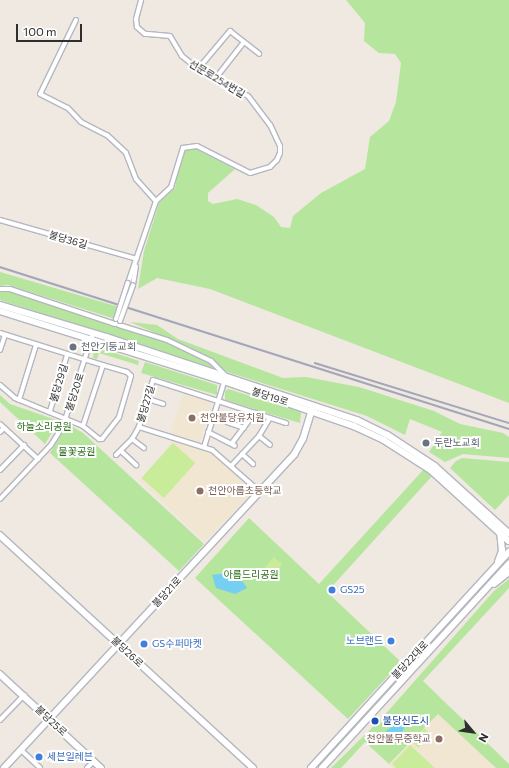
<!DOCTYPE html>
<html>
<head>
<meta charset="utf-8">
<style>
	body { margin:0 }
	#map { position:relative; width:509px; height:768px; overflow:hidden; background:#efe9e1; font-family:Commissioner,"Noto Sans KR",sans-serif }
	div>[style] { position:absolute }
	.education>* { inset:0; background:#f0e6d1; transform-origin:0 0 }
	.green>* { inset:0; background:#b6e59e }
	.pitch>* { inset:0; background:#c9ec9a; transform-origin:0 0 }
	.water>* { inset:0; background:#75cff0 }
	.roads { filter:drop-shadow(1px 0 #b4b7c1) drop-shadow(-1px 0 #b4b7c1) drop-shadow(0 1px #b4b7c1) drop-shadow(0 -1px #b4b7c1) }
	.street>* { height:4px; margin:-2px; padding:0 2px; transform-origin:2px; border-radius:2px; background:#fff }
	.secondary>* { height:5.5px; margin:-2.75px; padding:0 2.75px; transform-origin:2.75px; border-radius:2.75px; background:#fff }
	.rail>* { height:1.5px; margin:-0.75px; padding:0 0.75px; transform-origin:0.75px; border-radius:0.75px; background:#a3a6b8 }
	.bridges { filter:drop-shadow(1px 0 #b4b7c1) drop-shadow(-1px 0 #b4b7c1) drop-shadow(0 1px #b4b7c1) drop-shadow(0 -1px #b4b7c1) }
	.street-bridge>* { height:4px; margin:-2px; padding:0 2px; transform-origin:2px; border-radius:2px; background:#fff }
	.dots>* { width:11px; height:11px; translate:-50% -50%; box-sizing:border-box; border:2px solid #fff; border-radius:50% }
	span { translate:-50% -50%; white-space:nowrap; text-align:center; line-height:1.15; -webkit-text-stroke:4px #fff; paint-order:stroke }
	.street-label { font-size:10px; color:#2e2e2e }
	.worship-label { font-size:10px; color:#5b616d }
	.left { translate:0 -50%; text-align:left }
	.education-label { font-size:10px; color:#785e54 }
	.right { translate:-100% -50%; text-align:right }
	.park-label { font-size:10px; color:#2c6e1b }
	.shop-label { font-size:10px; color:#366cbe }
	.transit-label { font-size:10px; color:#164399 }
	.north { position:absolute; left:453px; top:712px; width:40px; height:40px; -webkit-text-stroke:3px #fff; paint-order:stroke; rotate:119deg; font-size:11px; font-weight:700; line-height:16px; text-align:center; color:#2e2e2e }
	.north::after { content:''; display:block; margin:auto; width:14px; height:18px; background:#2e2e2e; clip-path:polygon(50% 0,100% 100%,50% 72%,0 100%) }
	.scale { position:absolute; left:16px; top:24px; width:66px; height:18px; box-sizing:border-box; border:2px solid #2e2e2e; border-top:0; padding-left:5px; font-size:12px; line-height:14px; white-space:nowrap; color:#2e2e2e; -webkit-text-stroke:3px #fff; paint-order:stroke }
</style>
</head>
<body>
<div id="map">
	<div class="education">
		<i style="left:183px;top:394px;width:30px;height:41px;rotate:17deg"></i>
		<i style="clip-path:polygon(175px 439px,210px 453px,250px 489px,251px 493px,205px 542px,139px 480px)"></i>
		<i style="clip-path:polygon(438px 714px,496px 768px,393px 768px,389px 764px)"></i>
	</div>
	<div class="green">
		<i style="clip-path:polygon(346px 0,509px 0,509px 403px,210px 289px,157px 278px,138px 289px,144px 251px,159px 203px,175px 188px,179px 163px,185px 151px,194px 148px,235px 169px,208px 193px,208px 201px,213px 204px,237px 199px,256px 205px,274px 217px,281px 227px,290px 228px,293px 216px,321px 193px,365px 169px,370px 137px,389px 121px,396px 102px,401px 63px,395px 54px,379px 53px,364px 41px,365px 23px)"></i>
		<i style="clip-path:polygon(0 272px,119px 307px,115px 319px,8px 285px,0 286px)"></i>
		<i style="clip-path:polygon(5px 290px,164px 340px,211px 363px,216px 369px,0 300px,0 291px)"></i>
		<i style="clip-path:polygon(130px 322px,157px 325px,178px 339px,283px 378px,306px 377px,359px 387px,434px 411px,460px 424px,503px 433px,509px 437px,509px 458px,463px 454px,445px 462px,429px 452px,442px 432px,410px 419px,405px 435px,367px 416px,227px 372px,212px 359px,188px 347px)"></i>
		<i style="clip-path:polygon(97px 347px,139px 361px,138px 365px,99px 353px,97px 359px,93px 358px,94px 348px)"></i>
		<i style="clip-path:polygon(145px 362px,217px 385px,217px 395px,141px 373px)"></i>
		<i style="clip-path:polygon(228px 389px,301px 412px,300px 423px,225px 400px,225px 391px)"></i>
		<i style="clip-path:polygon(0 395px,10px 404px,59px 421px,45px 444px,0 402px)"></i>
		<i style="clip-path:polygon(68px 424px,83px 433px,204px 544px,179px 571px,50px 453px)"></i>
		<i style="clip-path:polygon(462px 458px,509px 462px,509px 495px,495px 510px,450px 468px,456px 461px)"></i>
		<i style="clip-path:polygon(425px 468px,433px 475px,327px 592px,401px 662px,348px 719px,195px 578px,249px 518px,319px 584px)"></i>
		<i style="clip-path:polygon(509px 579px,509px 588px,423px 681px,509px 764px,509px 768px,496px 768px,438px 714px,389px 764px,365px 742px,341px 768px,331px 768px,382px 718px,494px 591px)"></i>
	</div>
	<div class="pitch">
		<i style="left:173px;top:443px;width:30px;height:47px;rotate:42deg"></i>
		<i style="left:274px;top:557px;width:11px;height:18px;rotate:41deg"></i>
		<i style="left:424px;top:728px;width:10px;height:18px;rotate:45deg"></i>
		<i style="clip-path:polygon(410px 745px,435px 768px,396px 768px,392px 764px)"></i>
	</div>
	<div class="water">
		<i style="clip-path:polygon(227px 573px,243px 582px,247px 588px,235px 594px,216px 588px,212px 575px)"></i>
		<i style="clip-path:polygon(398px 722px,404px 728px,401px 735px,396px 741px,385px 740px,386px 731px)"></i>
	</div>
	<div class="roads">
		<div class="street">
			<i style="left:76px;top:20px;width:82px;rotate:115.9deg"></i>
			<i style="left:40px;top:94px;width:31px;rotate:27deg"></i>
			<i style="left:68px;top:108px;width:19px;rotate:47deg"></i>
			<i style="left:81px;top:122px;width:29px;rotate:27deg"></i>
			<i style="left:107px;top:135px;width:26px;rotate:43deg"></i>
			<i style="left:126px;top:153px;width:28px;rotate:69deg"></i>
			<i style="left:136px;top:179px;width:30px;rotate:48deg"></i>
			<i style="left:198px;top:69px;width:50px;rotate:-49.9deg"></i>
			<i style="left:230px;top:31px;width:37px;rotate:38deg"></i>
			<i style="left:215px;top:79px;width:47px;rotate:-51.9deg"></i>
			<i style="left:0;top:220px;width:142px;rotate:15.9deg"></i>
			<i style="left:128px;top:283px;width:87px;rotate:-71.1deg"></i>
			<i style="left:156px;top:201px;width:21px;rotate:-43deg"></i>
			<i style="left:171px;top:187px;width:41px;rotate:-72.9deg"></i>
			<i style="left:183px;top:148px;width:14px;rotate:-8deg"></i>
			<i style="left:197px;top:146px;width:59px;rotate:27deg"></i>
			<i style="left:250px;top:173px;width:21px;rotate:-17deg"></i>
			<i style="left:270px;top:167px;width:10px;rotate:-45deg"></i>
			<i style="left:277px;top:160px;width:8px;rotate:-67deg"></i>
			<i style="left:280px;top:153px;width:7px;rotate:-90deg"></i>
			<i style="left:280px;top:146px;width:23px;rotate:-115deg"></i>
			<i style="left:270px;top:125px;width:36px;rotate:-127deg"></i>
			<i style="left:248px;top:96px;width:57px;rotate:-151.6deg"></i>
			<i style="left:198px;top:69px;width:21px;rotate:-141deg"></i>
			<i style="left:182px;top:56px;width:23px;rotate:-121deg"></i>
			<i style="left:170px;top:36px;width:25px;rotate:-175deg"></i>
			<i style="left:145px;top:34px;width:11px;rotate:-139deg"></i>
			<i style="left:137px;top:27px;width:8px;rotate:-97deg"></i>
			<i style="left:136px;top:19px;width:20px;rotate:-75deg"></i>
			<i style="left:133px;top:285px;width:19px;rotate:-81deg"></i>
			<i style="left:0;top:289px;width:10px"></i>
			<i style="left:10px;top:289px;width:111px;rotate:18.4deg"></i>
			<i style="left:115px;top:324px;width:5px;rotate:-79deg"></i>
			<i style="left:120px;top:321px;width:4px;rotate:104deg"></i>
			<i style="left:119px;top:325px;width:50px;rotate:17.4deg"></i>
			<i style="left:167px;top:340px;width:49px;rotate:25.5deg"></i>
			<i style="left:211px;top:361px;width:21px;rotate:45deg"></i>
			<i style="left:226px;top:376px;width:74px;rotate:107.2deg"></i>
			<i style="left:0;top:333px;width:108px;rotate:17.3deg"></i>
			<i style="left:103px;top:365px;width:64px;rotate:108.2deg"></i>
			<i style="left:83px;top:426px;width:74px;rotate:-157.6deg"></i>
			<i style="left:15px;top:398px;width:20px;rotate:-139deg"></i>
			<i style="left:0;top:350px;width:16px;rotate:-72deg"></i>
			<i style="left:148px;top:399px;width:16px;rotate:18deg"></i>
			<i style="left:19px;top:400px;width:58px;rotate:-72.8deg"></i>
			<i style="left:50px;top:411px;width:59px;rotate:-73.1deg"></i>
			<i style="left:227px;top:422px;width:18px;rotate:19deg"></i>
			<i style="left:0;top:424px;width:52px;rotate:42.6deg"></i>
			<i style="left:83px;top:426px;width:21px;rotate:39deg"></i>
			<i style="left:99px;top:439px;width:3px"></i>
			<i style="left:102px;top:439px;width:28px;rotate:-52deg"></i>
			<i style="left:119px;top:417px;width:43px;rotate:-73.7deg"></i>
			<i style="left:131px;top:376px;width:6px;rotate:-135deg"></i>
			<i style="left:127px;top:372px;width:25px;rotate:-164deg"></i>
			<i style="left:0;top:432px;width:6px;rotate:-45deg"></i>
			<i style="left:208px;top:432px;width:30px;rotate:27deg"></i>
			<i style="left:259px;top:436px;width:14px;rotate:39deg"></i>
			<i style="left:132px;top:439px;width:15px;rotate:37deg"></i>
			<i style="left:232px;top:443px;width:38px;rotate:-53deg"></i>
			<i style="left:121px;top:451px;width:21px;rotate:43deg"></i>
			<i style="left:242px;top:454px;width:15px;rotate:42deg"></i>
			<i style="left:116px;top:455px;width:23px;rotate:-45deg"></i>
			<i style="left:132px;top:439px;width:14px;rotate:-60deg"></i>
			<i style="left:231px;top:466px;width:41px;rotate:-47deg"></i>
			<i style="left:259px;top:436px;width:21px;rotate:-59deg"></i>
			<i style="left:0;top:470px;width:35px;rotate:-46deg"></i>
			<i style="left:260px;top:492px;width:64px;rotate:-138.8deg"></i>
			<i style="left:212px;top:450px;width:77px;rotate:-162.5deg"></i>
			<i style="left:139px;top:427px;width:49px;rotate:-73.4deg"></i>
			<i style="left:153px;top:380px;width:140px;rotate:17.9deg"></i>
			<i style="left:0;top:499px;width:74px;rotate:-46.6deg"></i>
			<i style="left:51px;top:445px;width:22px;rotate:-58deg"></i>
			<i style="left:63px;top:426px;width:98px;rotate:-72.1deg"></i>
			<i style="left:0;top:720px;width:35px;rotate:-46deg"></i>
			<i style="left:21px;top:750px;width:26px;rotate:43deg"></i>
			<i style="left:87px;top:768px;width:10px;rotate:-45deg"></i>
		</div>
		<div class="secondary">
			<i style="left:0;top:305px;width:112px;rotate:16.7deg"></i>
			<i style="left:107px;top:337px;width:263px;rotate:18.4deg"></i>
			<i style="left:357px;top:420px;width:34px;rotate:26deg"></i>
			<i style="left:388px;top:435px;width:56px;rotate:33.4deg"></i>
			<i style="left:435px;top:466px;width:100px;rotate:42.2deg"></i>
			<i style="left:0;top:311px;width:235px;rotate:17.4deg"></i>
			<i style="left:224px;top:381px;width:138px;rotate:19.1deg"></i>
			<i style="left:354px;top:426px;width:33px;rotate:25deg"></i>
			<i style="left:384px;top:440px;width:56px;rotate:32.6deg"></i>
			<i style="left:431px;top:470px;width:105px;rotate:42.3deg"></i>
			<i style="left:0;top:535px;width:344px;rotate:42.6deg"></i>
			<i style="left:498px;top:562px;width:12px;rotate:-70deg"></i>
			<i style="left:502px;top:551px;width:19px;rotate:-96deg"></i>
			<i style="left:494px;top:584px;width:19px;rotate:-39deg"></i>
			<i style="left:0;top:674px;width:138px;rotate:42.9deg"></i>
			<i style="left:4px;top:768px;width:427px;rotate:-47.2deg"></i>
			<i style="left:294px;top:455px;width:18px;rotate:-61deg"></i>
			<i style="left:303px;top:439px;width:34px;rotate:-73deg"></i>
			<i style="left:311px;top:768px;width:293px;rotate:-47.5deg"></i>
			<i style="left:322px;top:768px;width:277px;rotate:-47.5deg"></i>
		</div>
	</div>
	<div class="rail">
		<i style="left:0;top:267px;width:534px;rotate:17.65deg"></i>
		<i style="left:315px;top:363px;width:203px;rotate:17.2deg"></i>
	</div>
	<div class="bridges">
		<div class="street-bridge">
			<i style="left:116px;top:319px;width:38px;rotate:-72deg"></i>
			<i style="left:120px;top:321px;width:38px;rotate:-70deg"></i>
		</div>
	</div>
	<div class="dots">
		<i style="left:73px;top:347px;background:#6b7280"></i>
		<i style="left:192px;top:418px;background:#8d6e63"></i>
		<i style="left:426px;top:443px;background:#6b7280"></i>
		<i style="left:200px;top:491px;background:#8d6e63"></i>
		<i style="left:332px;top:590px;background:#3f7fe0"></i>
		<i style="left:391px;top:641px;background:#3f7fe0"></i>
		<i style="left:144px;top:644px;background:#3f7fe0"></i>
		<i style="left:375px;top:721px;background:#1a4fb4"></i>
		<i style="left:439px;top:739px;background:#8d6e63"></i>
		<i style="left:39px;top:757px;background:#3f7fe0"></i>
	</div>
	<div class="street-label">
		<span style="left:217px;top:79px;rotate:31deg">선문로254번길</span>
		<span style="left:68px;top:240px;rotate:16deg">불당36길</span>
		<span style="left:59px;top:383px;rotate:-73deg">불당29길</span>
		<span style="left:75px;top:392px;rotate:-72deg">불당20로</span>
		<span style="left:270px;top:397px;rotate:18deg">불당19로</span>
		<span style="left:146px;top:404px;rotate:-73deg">불당27길</span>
		<span style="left:167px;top:592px;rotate:-47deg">불당21로</span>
		<span style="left:127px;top:652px;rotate:43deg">불당26로</span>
		<span style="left:410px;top:660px;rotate:-47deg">불당22대로</span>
		<span style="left:51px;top:721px;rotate:43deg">불당25로</span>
	</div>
	<div class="worship-label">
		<span class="left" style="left:81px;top:347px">천안기둥교회</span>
		<span class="left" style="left:434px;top:443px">두란노교회</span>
	</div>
	<div class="education-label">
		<span class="left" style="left:200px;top:418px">천안불당유치원</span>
		<span class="left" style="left:208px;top:491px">천안아름초등학교</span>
		<span class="right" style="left:431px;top:739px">천안불무중학교</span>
	</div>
	<div class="park-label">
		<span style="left:44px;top:427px">하늘소리공원</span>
		<span style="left:77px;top:452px">물꽃공원</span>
		<span style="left:251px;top:575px">아름드리공원</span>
	</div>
	<div class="shop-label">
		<span class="left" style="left:340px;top:590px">GS25</span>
		<span class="right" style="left:383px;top:641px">노브랜드</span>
		<span class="left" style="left:152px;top:644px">GS수퍼마켓</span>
		<span class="left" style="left:47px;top:757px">세븐일레븐</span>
	</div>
	<div class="transit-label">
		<span class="left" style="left:383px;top:721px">불당신도시</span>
	</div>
	<div class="north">N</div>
	<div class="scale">100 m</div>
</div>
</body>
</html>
